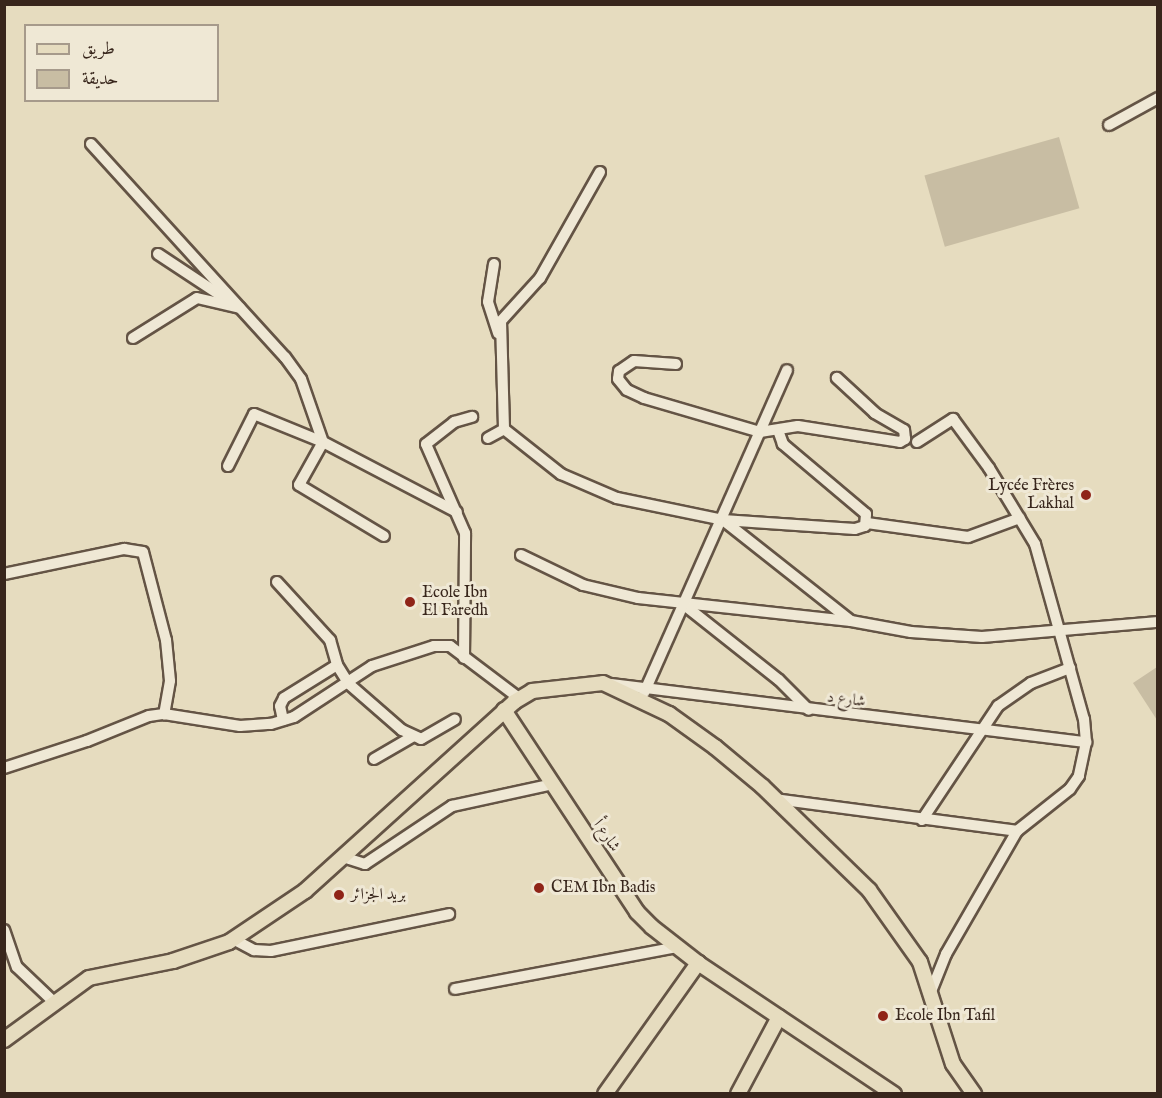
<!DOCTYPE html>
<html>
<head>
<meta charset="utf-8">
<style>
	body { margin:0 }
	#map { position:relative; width:1162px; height:1098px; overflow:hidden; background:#e6dcbf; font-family:"IM FELL English",Amiri,serif }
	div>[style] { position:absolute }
	.green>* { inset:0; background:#c8bda3; transform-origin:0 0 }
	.roads { filter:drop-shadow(2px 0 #645445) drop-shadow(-2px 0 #645445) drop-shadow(0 2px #645445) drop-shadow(0 -2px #645445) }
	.minor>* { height:10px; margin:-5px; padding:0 5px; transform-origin:5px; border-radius:5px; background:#efe8d5 }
	.major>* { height:14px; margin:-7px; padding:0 7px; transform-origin:7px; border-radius:7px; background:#e6dcbf }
	.dots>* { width:16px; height:16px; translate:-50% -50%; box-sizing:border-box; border:3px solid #efe8d5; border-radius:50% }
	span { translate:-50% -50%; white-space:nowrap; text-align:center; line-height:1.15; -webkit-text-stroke:6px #efe8d5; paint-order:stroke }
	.poi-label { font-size:16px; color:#38261c }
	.right { translate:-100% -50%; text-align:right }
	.left { translate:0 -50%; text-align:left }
	.street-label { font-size:16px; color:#38261c }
	.frame { position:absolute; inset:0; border:6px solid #38261c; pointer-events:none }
	.legend { position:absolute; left:24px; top:24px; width:195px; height:78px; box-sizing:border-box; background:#efe8d5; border:2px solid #a69a8b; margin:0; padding:8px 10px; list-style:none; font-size:18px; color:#38261c }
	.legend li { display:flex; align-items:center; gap:12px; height:30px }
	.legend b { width:30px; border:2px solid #a69a8b }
</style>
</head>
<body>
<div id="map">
	<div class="green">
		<i style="left:1059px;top:137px;width:74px;height:140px;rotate:74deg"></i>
		<i style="clip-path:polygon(1157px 667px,1157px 720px,1133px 683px)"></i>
	</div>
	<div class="roads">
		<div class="minor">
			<i style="left:1109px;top:125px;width:56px;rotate:-28.9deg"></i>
			<i style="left:91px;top:144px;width:288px;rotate:47.7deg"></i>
			<i style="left:285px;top:357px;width:27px;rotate:54deg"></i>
			<i style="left:301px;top:379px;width:67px;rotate:70.8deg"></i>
			<i style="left:323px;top:442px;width:49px;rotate:119.2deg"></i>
			<i style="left:299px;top:485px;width:99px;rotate:31deg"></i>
			<i style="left:600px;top:172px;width:122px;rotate:119.5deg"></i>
			<i style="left:540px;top:278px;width:58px;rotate:132.2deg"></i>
			<i style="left:501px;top:321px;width:108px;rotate:88.4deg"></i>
			<i style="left:504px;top:429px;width:73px;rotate:38.3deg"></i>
			<i style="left:561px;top:474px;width:61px;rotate:23.2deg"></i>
			<i style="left:617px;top:498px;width:108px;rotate:11.7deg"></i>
			<i style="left:723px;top:520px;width:132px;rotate:3.9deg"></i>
			<i style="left:855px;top:529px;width:10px;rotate:-17deg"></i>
			<i style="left:865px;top:526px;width:12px;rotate:-85deg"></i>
			<i style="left:866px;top:514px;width:109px;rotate:-139.9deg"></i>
			<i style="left:783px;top:444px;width:15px;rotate:-110deg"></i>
			<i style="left:158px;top:254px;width:85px;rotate:33.5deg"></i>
			<i style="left:494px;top:264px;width:38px;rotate:99deg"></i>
			<i style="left:488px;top:302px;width:33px;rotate:72deg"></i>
			<i style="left:133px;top:338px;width:75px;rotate:-32deg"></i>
			<i style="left:197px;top:298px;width:44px;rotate:13.1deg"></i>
			<i style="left:676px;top:364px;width:42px;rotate:-175.9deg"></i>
			<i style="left:634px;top:361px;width:18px;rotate:146deg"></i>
			<i style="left:619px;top:371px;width:8px;rotate:97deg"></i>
			<i style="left:618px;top:379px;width:14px;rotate:51deg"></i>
			<i style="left:627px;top:390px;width:19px;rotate:25deg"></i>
			<i style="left:644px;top:398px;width:121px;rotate:16.3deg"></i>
			<i style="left:760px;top:432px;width:38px;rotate:-9deg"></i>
			<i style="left:798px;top:426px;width:103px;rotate:8.9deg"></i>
			<i style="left:900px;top:442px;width:6px;rotate:-31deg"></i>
			<i style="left:905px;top:439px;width:9px;rotate:-96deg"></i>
			<i style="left:904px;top:430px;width:34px;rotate:-150deg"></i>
			<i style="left:875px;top:413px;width:52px;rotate:-137.4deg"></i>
			<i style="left:488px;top:438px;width:18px;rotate:-29deg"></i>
			<i style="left:917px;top:442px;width:43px;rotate:-32.6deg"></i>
			<i style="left:953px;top:419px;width:61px;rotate:53.7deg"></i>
			<i style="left:989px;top:468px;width:89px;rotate:58.8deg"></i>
			<i style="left:1035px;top:544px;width:182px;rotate:74.4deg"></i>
			<i style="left:1084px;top:719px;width:23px;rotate:85deg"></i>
			<i style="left:1086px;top:742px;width:35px;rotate:102deg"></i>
			<i style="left:1079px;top:776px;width:16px;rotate:125deg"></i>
			<i style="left:1070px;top:789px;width:68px;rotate:141.6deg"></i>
			<i style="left:1017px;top:831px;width:142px;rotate:120deg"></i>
			<i style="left:946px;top:954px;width:43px;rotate:111.8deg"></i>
			<i style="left:228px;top:466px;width:58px;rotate:-63.4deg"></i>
			<i style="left:254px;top:414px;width:74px;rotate:22.1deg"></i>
			<i style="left:323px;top:442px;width:151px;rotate:27.6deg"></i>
			<i style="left:723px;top:520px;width:163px;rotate:38.3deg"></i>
			<i style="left:851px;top:621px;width:61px;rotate:10.4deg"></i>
			<i style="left:911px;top:632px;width:71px;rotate:4deg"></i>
			<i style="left:982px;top:637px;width:177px;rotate:-4.9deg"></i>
			<i style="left:867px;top:523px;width:102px;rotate:7.9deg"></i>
			<i style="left:968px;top:537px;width:55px;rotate:-20.1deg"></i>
			<i style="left:521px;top:555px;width:69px;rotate:25.8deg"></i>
			<i style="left:583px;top:585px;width:57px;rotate:13.3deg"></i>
			<i style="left:638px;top:598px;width:214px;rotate:6.2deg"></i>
			<i style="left:4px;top:574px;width:123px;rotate:-11.8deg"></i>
			<i style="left:124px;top:549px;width:19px;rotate:9deg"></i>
			<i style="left:143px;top:552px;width:91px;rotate:75.4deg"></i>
			<i style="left:166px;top:640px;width:41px;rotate:84.4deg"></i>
			<i style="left:170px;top:681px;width:34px;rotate:100deg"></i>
			<i style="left:277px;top:582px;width:79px;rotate:47.6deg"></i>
			<i style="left:330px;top:640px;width:26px;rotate:74deg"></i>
			<i style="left:337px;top:665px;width:22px;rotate:58deg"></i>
			<i style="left:349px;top:684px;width:70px;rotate:41deg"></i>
			<i style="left:402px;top:730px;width:21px;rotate:25deg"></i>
			<i style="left:421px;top:739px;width:39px;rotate:-30deg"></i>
			<i style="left:683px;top:604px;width:122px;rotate:38.4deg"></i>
			<i style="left:779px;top:680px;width:42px;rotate:45deg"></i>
			<i style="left:464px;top:658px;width:125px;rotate:-89.5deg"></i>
			<i style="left:465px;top:533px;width:97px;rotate:-113.7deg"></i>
			<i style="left:426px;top:444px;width:36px;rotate:-38deg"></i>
			<i style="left:454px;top:422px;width:19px;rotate:-16deg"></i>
			<i style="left:612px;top:684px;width:478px;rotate:7deg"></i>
			<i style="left:644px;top:693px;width:353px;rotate:-66.1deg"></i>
			<i style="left:283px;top:720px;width:14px;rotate:-102deg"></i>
			<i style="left:280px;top:706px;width:9px;rotate:-63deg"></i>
			<i style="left:284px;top:698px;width:62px;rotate:-31.9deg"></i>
			<i style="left:374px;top:759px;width:44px;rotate:-30.1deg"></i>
			<i style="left:4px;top:768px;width:87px;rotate:-18deg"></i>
			<i style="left:87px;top:741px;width:67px;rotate:-22deg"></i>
			<i style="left:149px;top:716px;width:15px;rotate:-8deg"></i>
			<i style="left:164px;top:714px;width:77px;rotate:9deg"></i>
			<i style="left:240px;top:726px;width:31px;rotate:-4deg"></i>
			<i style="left:271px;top:724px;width:24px;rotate:-17deg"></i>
			<i style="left:294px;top:717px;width:93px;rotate:-33.2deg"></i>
			<i style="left:372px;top:666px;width:65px;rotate:-17.9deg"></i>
			<i style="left:434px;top:646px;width:16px"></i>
			<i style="left:450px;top:646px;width:88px;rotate:37.1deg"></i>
			<i style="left:775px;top:799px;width:244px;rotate:7.5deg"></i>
			<i style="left:922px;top:820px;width:137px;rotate:-56.3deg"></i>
			<i style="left:998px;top:706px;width:40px;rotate:-34.9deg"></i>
			<i style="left:1031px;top:683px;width:42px;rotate:-21deg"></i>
			<i style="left:343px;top:857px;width:23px;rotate:18deg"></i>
			<i style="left:365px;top:864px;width:105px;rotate:-33.7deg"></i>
			<i style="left:452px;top:806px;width:103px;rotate:-12.3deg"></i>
			<i style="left:4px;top:930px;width:39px;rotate:71deg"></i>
			<i style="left:17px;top:967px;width:51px;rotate:43.4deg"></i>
			<i style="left:233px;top:939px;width:24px;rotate:28deg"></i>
			<i style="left:254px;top:950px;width:17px;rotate:3deg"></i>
			<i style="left:271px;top:951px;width:182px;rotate:-11.7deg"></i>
			<i style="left:455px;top:989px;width:226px;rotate:-10.7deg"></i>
		</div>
		<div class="major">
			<i style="left:504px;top:710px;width:242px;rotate:56.6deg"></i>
			<i style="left:637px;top:912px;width:21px;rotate:45deg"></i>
			<i style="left:652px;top:927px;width:58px;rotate:38deg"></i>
			<i style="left:698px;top:963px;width:236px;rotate:33.8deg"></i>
			<i style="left:4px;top:1040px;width:105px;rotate:-36.1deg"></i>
			<i style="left:89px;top:978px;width:86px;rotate:-11.4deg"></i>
			<i style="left:173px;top:961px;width:59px;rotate:-18.7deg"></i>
			<i style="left:229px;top:942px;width:92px;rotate:-33.9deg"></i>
			<i style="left:305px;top:891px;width:282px;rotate:-42.1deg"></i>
			<i style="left:514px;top:702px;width:21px;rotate:-31deg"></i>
			<i style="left:532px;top:691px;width:71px;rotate:-6.4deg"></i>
			<i style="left:603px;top:683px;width:73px;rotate:25.2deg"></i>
			<i style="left:669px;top:714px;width:57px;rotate:35.7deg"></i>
			<i style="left:715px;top:747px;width:62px;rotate:39.8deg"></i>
			<i style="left:763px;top:787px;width:148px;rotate:44.2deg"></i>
			<i style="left:869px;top:890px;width:88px;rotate:54.7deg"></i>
			<i style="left:920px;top:962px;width:107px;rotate:72.1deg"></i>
			<i style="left:953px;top:1064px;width:37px;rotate:55deg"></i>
			<i style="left:605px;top:1094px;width:161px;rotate:-54.6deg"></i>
			<i style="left:738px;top:1094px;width:87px;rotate:-62deg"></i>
		</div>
	</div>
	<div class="dots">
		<i style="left:1086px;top:495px;background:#8f2418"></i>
		<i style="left:410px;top:602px;background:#8f2418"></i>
		<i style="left:539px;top:888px;background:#8f2418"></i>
		<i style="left:339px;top:895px;background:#8f2418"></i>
		<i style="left:883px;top:1016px;background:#8f2418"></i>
	</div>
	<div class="poi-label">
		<span class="right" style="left:1074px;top:495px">Lycée Frères<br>Lakhal</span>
		<span class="left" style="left:422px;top:602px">Ecole Ibn<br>El Faredh</span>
		<span class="left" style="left:551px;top:888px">CEM Ibn Badis</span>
		<span class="left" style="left:351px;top:895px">بريد الجزائر</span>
		<span class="left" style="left:895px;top:1016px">Ecole Ibn Tafil</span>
	</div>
	<div class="street-label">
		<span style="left:846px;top:700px;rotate:7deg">شارع د</span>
		<span style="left:606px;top:836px;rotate:56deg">شارع أ</span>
	</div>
	<div class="frame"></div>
	<ul class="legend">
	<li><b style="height:8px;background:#e6dcbf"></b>طريق</li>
	<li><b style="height:16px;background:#c8bda3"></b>حديقة</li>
	</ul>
</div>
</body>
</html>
